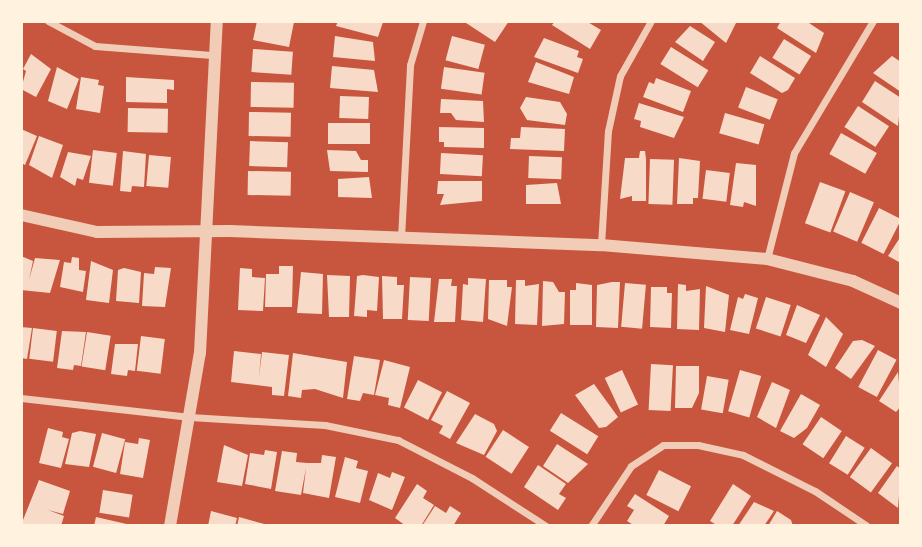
<!DOCTYPE html>
<html>
<head>
<meta charset="utf-8">
<style>
	body { margin:0 }
	#map { position:relative; width:922px; height:547px; overflow:hidden; background:#c8553d; font-family:Spectral,serif }
	div>[style] { position:absolute }
	.building>* { inset:0; background:#f7dbc8; transform-origin:0 0 }
	.minor>* { height:7px; margin:-3.5px; padding:0 3.5px; transform-origin:3.5px; border-radius:3.5px; background:#f1ccb7 }
	.tertiary>* { height:12px; margin:-6px; padding:0 6px; transform-origin:6px; border-radius:6px; background:#f1ccb7 }
	span { translate:-50% -50%; white-space:nowrap; text-align:center; line-height:1.15; -webkit-text-stroke:6px #fff3e0; paint-order:stroke }
	.frame { position:absolute; inset:0; border:23px solid #fff3e0; pointer-events:none }
</style>
</head>
<body>
<div id="map">
	<div class="building">
		<i style="clip-path:polygon(257px 21px,294px 22px,289px 47px,253px 40px)"></i>
		<i style="clip-path:polygon(338px 21px,382px 21px,383px 22px,378px 37px,336px 26px)"></i>
		<i style="clip-path:polygon(463px 21px,509px 21px,495px 42px)"></i>
		<i style="clip-path:polygon(555px 21px,586px 21px,601px 30px,590px 49px,552px 25px)"></i>
		<i style="clip-path:polygon(699px 21px,733px 21px,736px 23px,726px 43px)"></i>
		<i style="clip-path:polygon(781px 21px,806px 21px,824px 33px,816px 53px,777px 28px)"></i>
		<i style="clip-path:polygon(690px 26px,715px 42px,703px 61px,675px 42px)"></i>
		<i style="clip-path:polygon(335px 36px,373px 42px,375px 61px,333px 57px)"></i>
		<i style="left:452px;top:36px;width:34px;height:25px;rotate:15deg"></i>
		<i style="clip-path:polygon(544px 38px,579px 51px,577px 57px,583px 59px,578px 73px,534px 57px)"></i>
		<i style="left:784px;top:39px;width:32px;height:22px;rotate:32deg"></i>
		<i style="left:671px;top:47px;width:44px;height:20px;rotate:32deg"></i>
		<i style="left:253px;top:49px;width:40px;height:23px;rotate:4deg"></i>
		<i style="clip-path:polygon(31px 54px,51px 69px,36px 97px,21px 89px,26px 71px,23px 69px)"></i>
		<i style="clip-path:polygon(760px 56px,795px 78px,788px 90px,782px 93px,750px 73px)"></i>
		<i style="clip-path:polygon(892px 56px,901px 62px,901px 92px,873px 73px)"></i>
		<i style="clip-path:polygon(536px 62px,574px 77px,569px 94px,528px 82px)"></i>
		<i style="clip-path:polygon(332px 66px,374px 70px,378px 92px,330px 88px)"></i>
		<i style="clip-path:polygon(57px 67px,79px 79px,67px 109px,48px 101px)"></i>
		<i style="left:444px;top:67px;width:41px;height:22px;rotate:8deg"></i>
		<i style="clip-path:polygon(81px 77px,99px 80px,98px 85px,104px 86px,100px 113px,76px 109px)"></i>
		<i style="clip-path:polygon(126px 77px,174px 80px,174px 90px,167px 89px,167px 103px,126px 102px)"></i>
		<i style="clip-path:polygon(656px 78px,691px 91px,683px 112px,643px 97px,649px 82px,654px 84px)"></i>
		<i style="clip-path:polygon(875px 81px,901px 98px,898px 126px,862px 102px)"></i>
		<i style="left:251px;top:82px;width:43px;height:25px;rotate:1deg"></i>
		<i style="left:746px;top:87px;width:34px;height:22px;rotate:21deg"></i>
		<i style="left:340px;top:96px;width:29px;height:22px;rotate:2deg"></i>
		<i style="clip-path:polygon(526px 97px,560px 102px,567px 114px,565px 125px,527px 120px,520px 108px)"></i>
		<i style="clip-path:polygon(441px 99px,483px 101px,484px 122px,456px 120px,451px 113px,440px 113px)"></i>
		<i style="clip-path:polygon(639px 103px,684px 117px,674px 138px,640px 127px,641px 121px,634px 119px)"></i>
		<i style="left:858px;top:106px;width:37px;height:25px;rotate:33deg"></i>
		<i style="left:128px;top:108px;width:40px;height:24px;rotate:1deg"></i>
		<i style="left:249px;top:112px;width:42px;height:24px;rotate:1deg"></i>
		<i style="left:725px;top:113px;width:41px;height:21px;rotate:16deg"></i>
		<i style="left:328px;top:123px;width:42px;height:21px"></i>
		<i style="clip-path:polygon(439px 127px,484px 128px,484px 148px,444px 147px,444px 142px,439px 142px)"></i>
		<i style="clip-path:polygon(521px 127px,565px 129px,564px 151px,510px 149px,511px 138px,520px 138px)"></i>
		<i style="clip-path:polygon(21px 129px,37px 136px,25px 165px,21px 163px)"></i>
		<i style="left:841px;top:133px;width:41px;height:24px;rotate:29deg"></i>
		<i style="clip-path:polygon(39px 136px,63px 145px,52px 178px,29px 165px)"></i>
		<i style="left:250px;top:141px;width:38px;height:25px;rotate:2deg"></i>
		<i style="left:93px;top:150px;width:24px;height:33px;rotate:7deg"></i>
		<i style="clip-path:polygon(327px 150px,356px 151px,361px 160px,368px 160px,368px 172px,330px 171px)"></i>
		<i style="clip-path:polygon(123px 151px,146px 154px,144px 187px,132px 186px,131px 192px,120px 191px)"></i>
		<i style="clip-path:polygon(640px 151px,645px 151px,646px 159px,646px 201px,632px 201px,632px 196px,620px 199px,625px 158px,639px 158px)"></i>
		<i style="clip-path:polygon(68px 152px,91px 156px,83px 180px,77px 178px,75px 186px,60px 177px)"></i>
		<i style="left:441px;top:153px;width:42px;height:21px;rotate:3deg"></i>
		<i style="left:149px;top:155px;width:22px;height:31px;rotate:5deg"></i>
		<i style="left:529px;top:156px;width:33px;height:22px;rotate:2deg"></i>
		<i style="clip-path:polygon(679px 158px,700px 161px,698px 198px,693px 198px,693px 204px,677px 204px)"></i>
		<i style="left:650px;top:159px;width:24px;height:45px;rotate:2deg"></i>
		<i style="clip-path:polygon(736px 163px,756px 165px,756px 206px,744px 202px,743px 207px,730px 205px)"></i>
		<i style="left:706px;top:170px;width:24px;height:29px;rotate:7deg"></i>
		<i style="left:248px;top:171px;width:43px;height:24px;rotate:1deg"></i>
		<i style="clip-path:polygon(369px 177px,372px 198px,338px 197px,338px 179px)"></i>
		<i style="clip-path:polygon(438px 181px,482px 181px,482px 201px,440px 205px,444px 194px,437px 194px)"></i>
		<i style="left:820px;top:182px;width:27px;height:44px;rotate:20deg"></i>
		<i style="clip-path:polygon(557px 183px,561px 204px,526px 204px,526px 185px)"></i>
		<i style="left:850px;top:192px;width:26px;height:43px;rotate:23deg"></i>
		<i style="left:879px;top:208px;width:25px;height:39px;rotate:27deg"></i>
		<i style="clip-path:polygon(901px 236px,901px 260px,899px 262px,888px 256px)"></i>
		<i style="clip-path:polygon(21px 256px,33px 261px,29px 280px,35px 258px,60px 260px,50px 293px,21px 290px)"></i>
		<i style="clip-path:polygon(72px 257px,79px 258px,79px 270px,86px 271px,83px 292px,60px 287px,64px 262px,71px 263px)"></i>
		<i style="clip-path:polygon(91px 261px,113px 270px,109px 303px,86px 300px)"></i>
		<i style="clip-path:polygon(279px 266px,293px 266px,292px 307px,265px 307px,266px 274px,279px 274px)"></i>
		<i style="clip-path:polygon(155px 267px,171px 268px,165px 307px,142px 306px,144px 273px,154px 274px)"></i>
		<i style="clip-path:polygon(124px 268px,141px 272px,139px 303px,116px 301px,118px 270px)"></i>
		<i style="clip-path:polygon(240px 268px,252px 269px,252px 277px,265px 278px,263px 311px,238px 310px)"></i>
		<i style="clip-path:polygon(301px 272px,323px 274px,322px 314px,297px 313px)"></i>
		<i style="clip-path:polygon(327px 275px,350px 276px,349px 317px,329px 317px)"></i>
		<i style="clip-path:polygon(363px 275px,379px 277px,377px 311px,367px 310px,367px 317px,354px 316px,357px 276px)"></i>
		<i style="clip-path:polygon(382px 276px,397px 277px,397px 285px,404px 285px,402px 319px,383px 319px)"></i>
		<i style="left:410px;top:277px;width:21px;height:43px;rotate:3deg"></i>
		<i style="clip-path:polygon(468px 278px,486px 279px,483px 322px,461px 320px,463px 284px,468px 285px)"></i>
		<i style="clip-path:polygon(439px 279px,452px 279px,451px 286px,457px 286px,455px 322px,434px 322px)"></i>
		<i style="clip-path:polygon(489px 280px,507px 280px,507px 287px,512px 287px,507px 326px,488px 319px)"></i>
		<i style="clip-path:polygon(516px 280px,525px 280px,525px 286px,539px 284px,537px 325px,515px 324px)"></i>
		<i style="clip-path:polygon(543px 281px,553px 282px,559px 292px,565px 292px,564px 324px,542px 326px)"></i>
		<i style="clip-path:polygon(612px 282px,620px 282px,618px 328px,596px 327px,597px 285px)"></i>
		<i style="clip-path:polygon(576px 283px,592px 285px,592px 325px,570px 325px,570px 290px,576px 290px)"></i>
		<i style="left:625px;top:283px;width:21px;height:44px;rotate:5deg"></i>
		<i style="clip-path:polygon(678px 284px,686px 285px,686px 291px,700px 289px,699px 330px,677px 329px)"></i>
		<i style="clip-path:polygon(706px 286px,729px 295px,725px 332px,704px 328px)"></i>
		<i style="clip-path:polygon(651px 287px,667px 287px,667px 293px,672px 293px,671px 328px,650px 327px)"></i>
		<i style="clip-path:polygon(745px 294px,758px 298px,749px 334px,730px 330px,738px 297px,743px 299px)"></i>
		<i style="left:766px;top:297px;width:26px;height:33px;rotate:18deg"></i>
		<i style="clip-path:polygon(797px 305px,820px 315px,806px 343px,786px 335px)"></i>
		<i style="clip-path:polygon(826px 317px,843px 334px,826px 367px,808px 355px)"></i>
		<i style="clip-path:polygon(21px 327px,32px 328px,27px 359px,21px 358px)"></i>
		<i style="left:33px;top:328px;width:24px;height:31px;rotate:7deg"></i>
		<i style="clip-path:polygon(62px 331px,86px 332px,81px 366px,74px 365px,73px 370px,57px 368px)"></i>
		<i style="left:87px;top:332px;width:24px;height:35px;rotate:9deg"></i>
		<i style="left:141px;top:336px;width:24px;height:35px;rotate:7deg"></i>
		<i style="clip-path:polygon(862px 340px,875px 346px,851px 379px,835px 368px,853px 341px)"></i>
		<i style="clip-path:polygon(115px 344px,138px 344px,135px 371px,128px 370px,127px 376px,111px 374px)"></i>
		<i style="left:878px;top:350px;width:21px;height:42px;rotate:28deg"></i>
		<i style="clip-path:polygon(234px 351px,261px 354px,259px 377px,262px 352px,289px 355px,284px 396px,272px 395px,272px 387px,231px 382px)"></i>
		<i style="clip-path:polygon(293px 353px,347px 362px,343px 398px,315px 389px,302px 390px,301px 398px,288px 396px)"></i>
		<i style="clip-path:polygon(354px 356px,380px 360px,374px 395px,363px 393px,360px 401px,347px 399px)"></i>
		<i style="clip-path:polygon(384px 360px,410px 367px,400px 408px,388px 405px,389px 398px,375px 395px)"></i>
		<i style="left:651px;top:364px;width:22px;height:46px;rotate:3deg"></i>
		<i style="clip-path:polygon(676px 366px,699px 366px,699px 393px,692px 408px,675px 408px)"></i>
		<i style="left:622px;top:370px;width:38px;height:19px;rotate:65deg"></i>
		<i style="left:740px;top:370px;width:22px;height:43px;rotate:16deg"></i>
		<i style="clip-path:polygon(898px 372px,901px 406px,896px 412px,879px 401px)"></i>
		<i style="left:707px;top:376px;width:22px;height:34px;rotate:10deg"></i>
		<i style="left:418px;top:380px;width:27px;height:31px;rotate:27deg"></i>
		<i style="clip-path:polygon(772px 382px,790px 390px,776px 428px,757px 417px)"></i>
		<i style="clip-path:polygon(594px 384px,618px 417px,606px 427px,599px 428px,575px 395px)"></i>
		<i style="clip-path:polygon(447px 391px,470px 403px,450px 439px,439px 433px,443px 426px,431px 420px)"></i>
		<i style="clip-path:polygon(801px 394px,820px 405px,807px 428px,794px 438px,780px 431px)"></i>
		<i style="left:561px;top:413px;width:44px;height:21px;rotate:32deg"></i>
		<i style="clip-path:polygon(475px 414px,494px 424px,497px 431px,484px 455px,456px 443px)"></i>
		<i style="left:821px;top:417px;width:25px;height:33px;rotate:34deg"></i>
		<i style="clip-path:polygon(48px 428px,63px 432px,62px 437px,69px 439px,61px 468px,39px 463px)"></i>
		<i style="left:503px;top:430px;width:31px;height:32px;rotate:33deg"></i>
		<i style="clip-path:polygon(80px 431px,96px 434px,89px 467px,65px 464px,72px 433px)"></i>
		<i style="left:102px;top:433px;width:24px;height:35px;rotate:15deg"></i>
		<i style="left:846px;top:436px;width:22px;height:32px;rotate:32deg"></i>
		<i style="clip-path:polygon(139px 438px,150px 440px,143px 478px,120px 474px,125px 442px,138px 444px)"></i>
		<i style="clip-path:polygon(557px 444px,588px 464px,568px 483px,543px 466px)"></i>
		<i style="clip-path:polygon(224px 445px,248px 455px,242px 486px,217px 482px)"></i>
		<i style="left:871px;top:448px;width:26px;height:36px;rotate:36deg"></i>
		<i style="clip-path:polygon(265px 450px,277px 452px,271px 489px,245px 484px,250px 453px,264px 455px)"></i>
		<i style="clip-path:polygon(282px 451px,297px 453px,296px 462px,307px 463px,321px 463px,322px 455px,336px 457px,329px 498px,303px 493px,306px 468px,301px 495px,275px 491px)"></i>
		<i style="clip-path:polygon(345px 457px,358px 461px,356px 468px,368px 471px,360px 503px,335px 497px)"></i>
		<i style="clip-path:polygon(538px 465px,566px 484px,559px 494px,566px 498px,558px 510px,524px 487px)"></i>
		<i style="clip-path:polygon(897px 466px,901px 469px,898px 508px,878px 493px)"></i>
		<i style="left:659px;top:470px;width:36px;height:28px;rotate:27deg"></i>
		<i style="clip-path:polygon(392px 472px,405px 477px,392px 510px,369px 500px,378px 473px,390px 478px)"></i>
		<i style="clip-path:polygon(39px 480px,70px 491px,63px 514px,48px 510px,64px 516px,61px 526px,21px 525px)"></i>
		<i style="clip-path:polygon(417px 484px,427px 491px,423px 498px,434px 505px,421px 526px,406px 526px,395px 518px)"></i>
		<i style="clip-path:polygon(733px 484px,751px 496px,732px 526px,718px 526px,710px 521px)"></i>
		<i style="left:103px;top:490px;width:30px;height:23px;rotate:9deg"></i>
		<i style="clip-path:polygon(635px 494px,669px 516px,663px 526px,635px 526px,627px 521px,634px 510px,627px 506px)"></i>
		<i style="clip-path:polygon(754px 502px,774px 511px,764px 526px,738px 526px)"></i>
		<i style="clip-path:polygon(435px 506px,446px 513px,450px 506px,461px 513px,453px 526px,422px 526px)"></i>
		<i style="clip-path:polygon(211px 511px,237px 518px,235px 526px,208px 526px)"></i>
		<i style="clip-path:polygon(777px 511px,791px 520px,793px 526px,768px 526px)"></i>
		<i style="clip-path:polygon(96px 517px,131px 525px,130px 526px,94px 526px)"></i>
		<i style="clip-path:polygon(239px 517px,268px 525px,280px 526px,237px 526px)"></i>
	</div>
	<div class="minor">
		<i style="left:48px;top:21px;width:53px;rotate:28deg"></i>
		<i style="left:95px;top:46px;width:117px;rotate:4.4deg"></i>
		<i style="left:401px;top:238px;width:173px;rotate:-87deg"></i>
		<i style="left:410px;top:65px;width:46px;rotate:-73.5deg"></i>
		<i style="left:601px;top:245px;width:114px;rotate:-86.5deg"></i>
		<i style="left:608px;top:131px;width:56px;rotate:-77.7deg"></i>
		<i style="left:620px;top:76px;width:63px;rotate:-60.6deg"></i>
		<i style="left:767px;top:259px;width:109px;rotate:-75.7deg"></i>
		<i style="left:794px;top:153px;width:154px;rotate:-59.1deg"></i>
		<i style="left:21px;top:398px;width:170px;rotate:6.4deg"></i>
		<i style="left:190px;top:417px;width:135px;rotate:3.4deg"></i>
		<i style="left:325px;top:425px;width:75px;rotate:11.6deg"></i>
		<i style="left:398px;top:440px;width:83px;rotate:27.2deg"></i>
		<i style="left:472px;top:478px;width:88px;rotate:33deg"></i>
		<i style="left:591px;top:526px;width:72px;rotate:-56.3deg"></i>
		<i style="left:631px;top:466px;width:38px;rotate:-33deg"></i>
		<i style="left:663px;top:445px;width:35px"></i>
		<i style="left:698px;top:445px;width:46px;rotate:12.5deg"></i>
		<i style="left:743px;top:455px;width:80px;rotate:26.6deg"></i>
		<i style="left:815px;top:491px;width:63px;rotate:33.9deg"></i>
	</div>
	<div class="tertiary">
		<i style="left:21px;top:215px;width:78px;rotate:12.6deg"></i>
		<i style="left:97px;top:232px;width:133px;rotate:-0.4deg"></i>
		<i style="left:230px;top:231px;width:371px;rotate:2.2deg"></i>
		<i style="left:601px;top:245px;width:167px;rotate:4.8deg"></i>
		<i style="left:767px;top:259px;width:89px;rotate:14.3deg"></i>
		<i style="left:853px;top:281px;width:53px;rotate:24.6deg"></i>
		<i style="left:170px;top:526px;width:176px;rotate:-80.2deg"></i>
		<i style="left:200px;top:353px;width:332px;rotate:-87.1deg"></i>
	</div>
	<div class="frame"></div>
</div>
</body>
</html>
